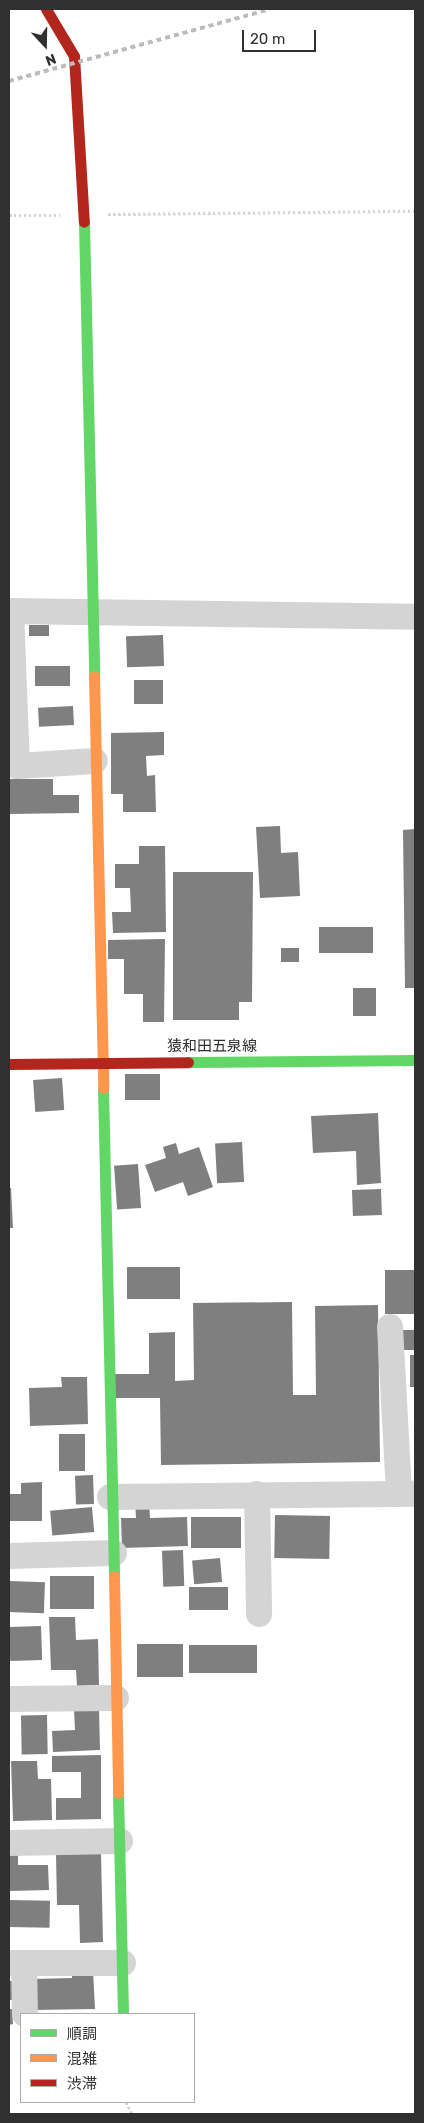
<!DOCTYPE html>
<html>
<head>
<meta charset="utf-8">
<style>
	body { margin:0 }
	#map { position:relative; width:424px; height:2123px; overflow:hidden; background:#fff; font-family:Rubik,"Noto Sans JP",sans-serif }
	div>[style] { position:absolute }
	.building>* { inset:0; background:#7f7f7f; transform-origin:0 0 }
	.path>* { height:3px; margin-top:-1.5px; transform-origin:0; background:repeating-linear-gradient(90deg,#d4d4d4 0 2.5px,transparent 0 5px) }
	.street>* { height:26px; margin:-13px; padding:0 13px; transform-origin:13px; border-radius:13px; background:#d4d4d4 }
	.fast>* { height:11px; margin:-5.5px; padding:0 5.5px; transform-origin:5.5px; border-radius:5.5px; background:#63d668 }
	.slow>* { height:11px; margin:-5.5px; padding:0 5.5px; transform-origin:5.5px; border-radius:5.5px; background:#ff974d }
	.jam>* { height:11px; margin:-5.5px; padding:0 5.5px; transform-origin:5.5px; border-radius:5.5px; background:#b3261e }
	.rail>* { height:4px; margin-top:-2px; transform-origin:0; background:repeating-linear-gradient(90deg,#bcbcbc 0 5px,transparent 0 9px) }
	span { translate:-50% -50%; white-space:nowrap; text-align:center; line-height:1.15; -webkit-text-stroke:5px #fff; paint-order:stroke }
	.street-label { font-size:15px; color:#303030 }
	.frame { position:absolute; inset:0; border:10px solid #303030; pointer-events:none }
	.legend { position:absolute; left:20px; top:2013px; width:175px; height:90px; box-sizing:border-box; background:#fff; border:1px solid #acacac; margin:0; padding:6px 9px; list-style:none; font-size:15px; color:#303030 }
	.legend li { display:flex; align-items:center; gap:10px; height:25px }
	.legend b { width:25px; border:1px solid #acacac }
	.north { position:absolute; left:20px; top:20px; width:50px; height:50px; -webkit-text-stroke:4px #fff; paint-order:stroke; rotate:159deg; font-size:14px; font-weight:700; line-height:20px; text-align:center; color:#303030 }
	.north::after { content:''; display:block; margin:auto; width:18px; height:22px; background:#303030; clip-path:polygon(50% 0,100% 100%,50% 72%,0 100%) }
	.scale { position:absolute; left:242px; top:30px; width:74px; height:22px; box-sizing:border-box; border:2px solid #303030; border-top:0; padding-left:6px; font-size:15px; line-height:18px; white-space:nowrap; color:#303030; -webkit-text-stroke:4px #fff; paint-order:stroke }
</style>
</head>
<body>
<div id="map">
	<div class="building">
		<i style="left:29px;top:625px;width:20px;height:11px"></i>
		<i style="left:163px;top:635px;width:31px;height:37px;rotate:88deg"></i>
		<i style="left:70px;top:666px;width:20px;height:35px;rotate:90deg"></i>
		<i style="left:163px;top:680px;width:24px;height:29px;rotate:90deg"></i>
		<i style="left:73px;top:706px;width:19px;height:35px;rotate:87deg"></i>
		<i style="clip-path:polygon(164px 732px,164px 755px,146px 756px,147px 776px,155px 775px,156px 812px,123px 812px,123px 794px,111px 794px,111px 733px)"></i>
		<i style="clip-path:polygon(9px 779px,53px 779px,53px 795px,79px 795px,79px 813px,9px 814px)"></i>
		<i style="clip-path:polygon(280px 826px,281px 853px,298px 852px,300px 896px,260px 898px,256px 827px)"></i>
		<i style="clip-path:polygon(415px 829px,415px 988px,405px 988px,403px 830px)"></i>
		<i style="clip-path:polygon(139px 846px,165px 846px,166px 932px,113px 933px,112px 912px,131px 912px,130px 888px,115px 888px,115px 864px,139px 864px)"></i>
		<i style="clip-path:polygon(173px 872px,253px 872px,252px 1002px,239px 1002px,239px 1020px,173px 1020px)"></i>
		<i style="left:319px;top:927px;width:54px;height:26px"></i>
		<i style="clip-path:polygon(165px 939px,164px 1022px,143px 1022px,143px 994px,124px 994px,124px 959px,108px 959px,108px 940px)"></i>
		<i style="left:299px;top:948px;width:14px;height:18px;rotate:90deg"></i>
		<i style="left:353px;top:988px;width:23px;height:28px"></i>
		<i style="left:160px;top:1074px;width:26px;height:35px;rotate:90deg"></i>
		<i style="left:62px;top:1078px;width:32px;height:29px;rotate:86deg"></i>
		<i style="clip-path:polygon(378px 1113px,381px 1183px,357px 1185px,356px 1151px,313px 1153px,311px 1116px)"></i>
		<i style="left:242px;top:1142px;width:40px;height:27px;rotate:87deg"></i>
		<i style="clip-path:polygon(176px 1143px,179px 1154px,199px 1147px,213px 1187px,188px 1196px,183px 1182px,155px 1192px,145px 1165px,166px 1158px,163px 1147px)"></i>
		<i style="left:138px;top:1164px;width:44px;height:24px;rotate:86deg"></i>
		<i style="clip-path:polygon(9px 1188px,11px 1188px,13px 1228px,9px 1228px)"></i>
		<i style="left:381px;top:1189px;width:26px;height:29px;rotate:88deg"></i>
		<i style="left:127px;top:1267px;width:53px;height:32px"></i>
		<i style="left:415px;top:1270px;width:44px;height:30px;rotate:90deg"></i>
		<i style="clip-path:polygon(292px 1302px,293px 1395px,316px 1395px,315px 1306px,378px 1305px,380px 1462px,161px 1465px,160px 1398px,114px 1398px,114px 1374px,149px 1374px,149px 1333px,175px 1332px,175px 1381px,194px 1380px,193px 1303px)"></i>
		<i style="left:415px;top:1330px;width:20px;height:17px;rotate:90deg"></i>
		<i style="left:410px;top:1355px;width:5px;height:32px"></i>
		<i style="clip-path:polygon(61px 1377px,87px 1377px,88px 1424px,30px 1426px,29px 1388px,62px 1387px)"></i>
		<i style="left:59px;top:1434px;width:26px;height:37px"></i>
		<i style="left:93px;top:1475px;width:29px;height:18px;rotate:88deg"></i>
		<i style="clip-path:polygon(42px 1482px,42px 1521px,9px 1521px,9px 1494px,21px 1494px,21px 1483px)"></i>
		<i style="clip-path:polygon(149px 1500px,150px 1518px,187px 1517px,188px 1546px,122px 1548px,121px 1518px,136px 1518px,135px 1501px)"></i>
		<i style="left:92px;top:1507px;width:25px;height:42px;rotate:85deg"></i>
		<i style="left:275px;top:1515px;width:55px;height:43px;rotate:1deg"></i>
		<i style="left:241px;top:1517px;width:31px;height:50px;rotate:90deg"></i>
		<i style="left:183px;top:1550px;width:36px;height:21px;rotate:88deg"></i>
		<i style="left:220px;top:1558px;width:24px;height:28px;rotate:85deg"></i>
		<i style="left:50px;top:1576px;width:44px;height:33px"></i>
		<i style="left:9px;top:1581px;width:36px;height:31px;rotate:2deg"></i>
		<i style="left:228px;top:1587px;width:23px;height:39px;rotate:90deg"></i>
		<i style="clip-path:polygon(49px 1617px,75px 1617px,76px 1640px,98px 1639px,99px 1685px,77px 1686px,76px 1670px,51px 1670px)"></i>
		<i style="left:41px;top:1626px;width:34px;height:32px;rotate:88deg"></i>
		<i style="left:183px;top:1644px;width:33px;height:46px;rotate:90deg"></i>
		<i style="left:257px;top:1645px;width:28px;height:68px;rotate:90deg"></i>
		<i style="clip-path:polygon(99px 1708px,100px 1750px,53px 1752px,52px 1731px,75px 1730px,74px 1709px)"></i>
		<i style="left:47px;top:1715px;width:39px;height:26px;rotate:89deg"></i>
		<i style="clip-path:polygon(101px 1755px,101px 1819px,56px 1820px,56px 1798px,81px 1798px,81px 1772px,52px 1772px,52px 1756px)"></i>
		<i style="clip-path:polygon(11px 1761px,37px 1761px,38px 1779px,51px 1779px,52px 1820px,13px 1821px)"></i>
		<i style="clip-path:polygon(9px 1849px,18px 1849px,18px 1865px,48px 1865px,49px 1890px,9px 1891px)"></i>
		<i style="clip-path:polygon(101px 1853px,103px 1942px,80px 1943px,79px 1905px,57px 1905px,56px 1854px)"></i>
		<i style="left:9px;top:1900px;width:41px;height:27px;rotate:1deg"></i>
		<i style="clip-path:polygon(72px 1970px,93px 1970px,95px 2009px,34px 2010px,33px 1979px,72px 1978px)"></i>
		<i style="left:9px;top:1981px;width:8px;height:19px"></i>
		<i style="clip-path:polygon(9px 2009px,12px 2009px,13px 2024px,9px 2025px)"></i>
	</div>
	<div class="path">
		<i style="left:108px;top:214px;width:307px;rotate:-0.6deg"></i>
		<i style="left:9px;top:215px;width:51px"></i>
		<i style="left:126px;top:2102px;width:13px;rotate:63deg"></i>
	</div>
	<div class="street">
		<i style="left:9px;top:611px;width:406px;rotate:0.8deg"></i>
		<i style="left:11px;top:611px;width:155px;rotate:87.8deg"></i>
		<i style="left:17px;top:766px;width:78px;rotate:-3.7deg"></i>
		<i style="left:390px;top:1327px;width:167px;rotate:86.9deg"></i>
		<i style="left:257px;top:1494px;width:120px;rotate:89deg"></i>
		<i style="left:110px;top:1497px;width:305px;rotate:-0.6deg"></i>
		<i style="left:9px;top:1556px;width:105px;rotate:-1.6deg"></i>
		<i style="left:9px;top:1699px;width:107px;rotate:-0.5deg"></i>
		<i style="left:9px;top:1843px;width:111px;rotate:-1deg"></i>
		<i style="left:9px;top:1963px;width:114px"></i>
		<i style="left:24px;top:1963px;width:51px;rotate:88.9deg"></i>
	</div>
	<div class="fast">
		<i style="left:84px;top:222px;width:454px;rotate:88.7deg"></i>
		<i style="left:188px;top:1062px;width:227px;rotate:-0.5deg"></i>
		<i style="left:103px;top:1088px;width:488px;rotate:88.7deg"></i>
		<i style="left:118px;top:1793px;width:221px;rotate:88.7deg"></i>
	</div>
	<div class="slow">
		<i style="left:94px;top:676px;width:412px;rotate:88.7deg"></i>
		<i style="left:114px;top:1576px;width:217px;rotate:88.9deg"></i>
	</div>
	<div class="jam">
		<i style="left:46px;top:9px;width:55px;rotate:59.2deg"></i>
		<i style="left:74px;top:56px;width:166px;rotate:86.6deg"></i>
		<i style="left:9px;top:1064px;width:179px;rotate:-0.6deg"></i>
	</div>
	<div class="rail">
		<i style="left:9px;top:81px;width:271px;rotate:-15.4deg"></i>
	</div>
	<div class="street-label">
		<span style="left:212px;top:1047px">猿和田五泉線</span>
	</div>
	<div class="frame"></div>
	<ul class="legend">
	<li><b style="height:6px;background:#63d668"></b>順調</li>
	<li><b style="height:6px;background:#ff974d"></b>混雑</li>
	<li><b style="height:6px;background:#b3261e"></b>渋滞</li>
	</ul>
	<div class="north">N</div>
	<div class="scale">20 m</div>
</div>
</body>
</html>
